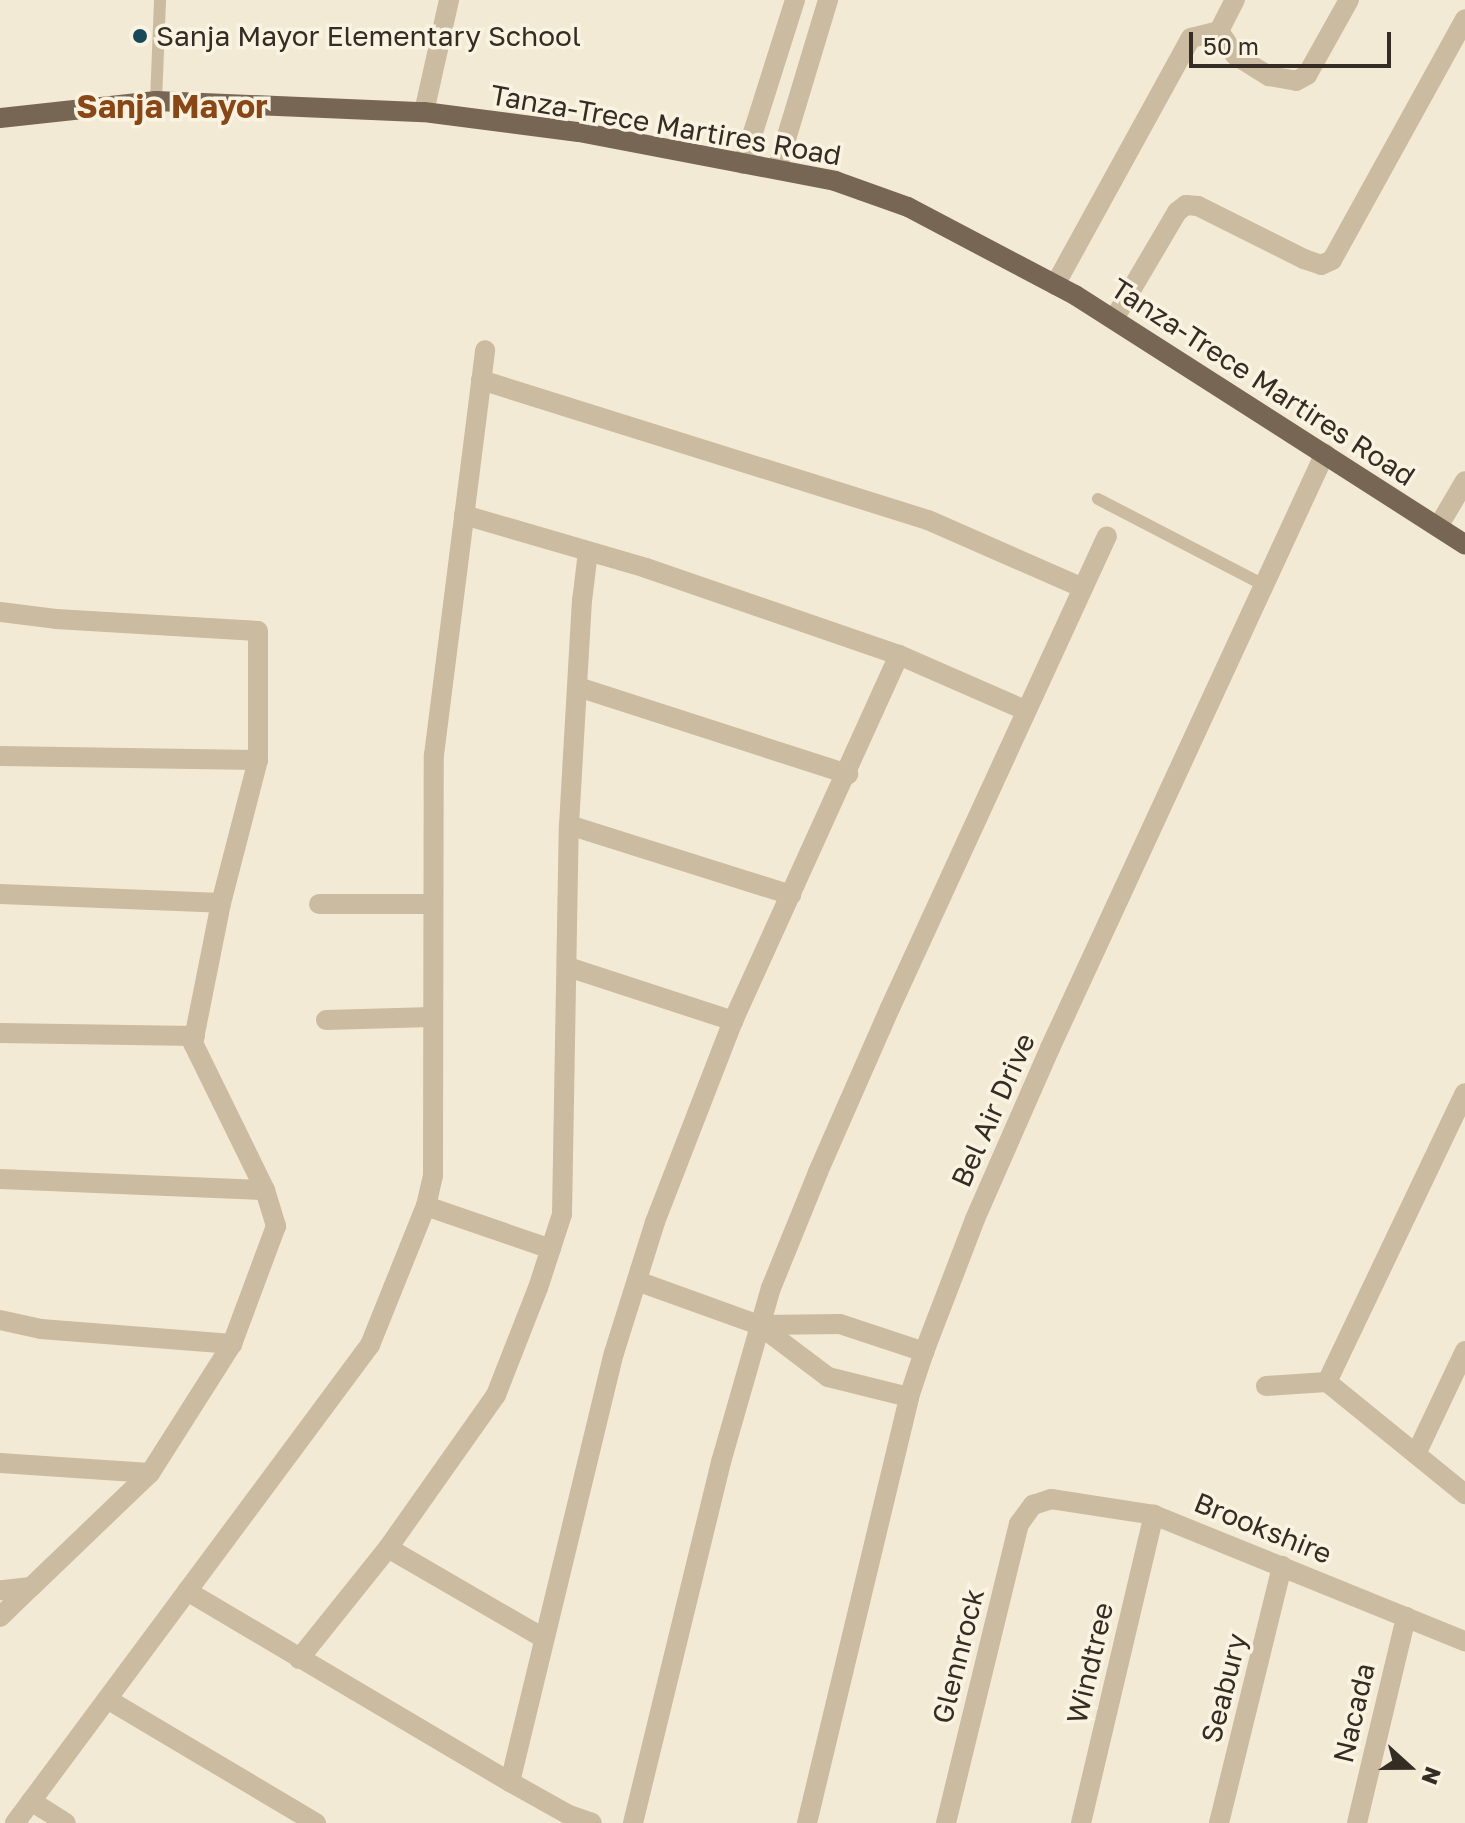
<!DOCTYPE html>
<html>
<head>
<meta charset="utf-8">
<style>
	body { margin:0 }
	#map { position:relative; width:1465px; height:1823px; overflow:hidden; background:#f3ead5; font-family:"Golos Text",sans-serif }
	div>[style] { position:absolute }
	.service>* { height:12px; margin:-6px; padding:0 6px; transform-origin:6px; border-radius:6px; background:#cbbba0 }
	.minor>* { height:20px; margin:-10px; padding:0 10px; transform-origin:10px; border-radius:10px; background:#cbbba0 }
	.tertiary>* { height:20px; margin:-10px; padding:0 10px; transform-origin:10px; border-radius:10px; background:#cbbba0 }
	.primary>* { height:20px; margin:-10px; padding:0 10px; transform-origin:10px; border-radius:10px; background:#786654 }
	.dots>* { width:22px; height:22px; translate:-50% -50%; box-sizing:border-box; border:4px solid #faf3e1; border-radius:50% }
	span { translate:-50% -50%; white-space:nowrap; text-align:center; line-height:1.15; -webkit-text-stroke:7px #faf3e1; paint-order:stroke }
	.poi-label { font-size:28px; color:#352c24 }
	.left { translate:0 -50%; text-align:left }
	.street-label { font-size:28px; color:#352c24 }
	.quarter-label { font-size:32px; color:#8b4616; font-weight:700 }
	.north { position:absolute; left:1369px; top:1727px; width:80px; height:80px; -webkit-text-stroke:6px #faf3e1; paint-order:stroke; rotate:111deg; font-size:22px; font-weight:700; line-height:32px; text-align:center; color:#352c24 }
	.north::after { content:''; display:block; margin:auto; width:28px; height:36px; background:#352c24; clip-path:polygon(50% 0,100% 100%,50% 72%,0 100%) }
	.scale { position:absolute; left:1189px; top:32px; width:202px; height:36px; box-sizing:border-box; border:4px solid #352c24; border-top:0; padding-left:10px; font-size:24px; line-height:28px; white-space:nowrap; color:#352c24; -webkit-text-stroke:6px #faf3e1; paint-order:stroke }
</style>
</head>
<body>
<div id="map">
	<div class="service">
		<i style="left:156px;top:101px;width:101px;rotate:-87.7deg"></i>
		<i style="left:1098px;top:499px;width:187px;rotate:27.4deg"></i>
	</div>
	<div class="minor">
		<i style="left:1219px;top:31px;width:29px;rotate:56deg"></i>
		<i style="left:1235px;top:55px;width:40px;rotate:32deg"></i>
		<i style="left:1269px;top:76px;width:27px;rotate:10deg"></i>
		<i style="left:1296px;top:81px;width:13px;rotate:-29deg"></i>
		<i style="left:1307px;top:75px;width:86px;rotate:-60.8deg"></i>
		<i style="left:424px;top:112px;width:115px;rotate:-77.4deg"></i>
		<i style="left:743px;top:164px;width:172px;rotate:-72.4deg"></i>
		<i style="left:777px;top:169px;width:177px;rotate:-73.2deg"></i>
		<i style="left:1055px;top:285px;width:282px;rotate:-61.2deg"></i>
		<i style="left:1191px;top:38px;width:29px;rotate:-14deg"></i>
		<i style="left:1219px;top:31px;width:35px;rotate:-63deg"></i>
		<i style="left:1114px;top:319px;width:124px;rotate:-59.5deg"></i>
		<i style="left:1177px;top:212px;width:11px;rotate:-38deg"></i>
		<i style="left:1186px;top:205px;width:12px;rotate:5deg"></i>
		<i style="left:1198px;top:206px;width:119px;rotate:26.6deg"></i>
		<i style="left:1304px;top:259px;width:18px;rotate:19deg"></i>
		<i style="left:1321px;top:265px;width:12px;rotate:-24deg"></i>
		<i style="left:1332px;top:260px;width:275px;rotate:-61.1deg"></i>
		<i style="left:481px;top:380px;width:468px;rotate:17.4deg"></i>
		<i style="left:928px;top:520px;width:169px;rotate:23.7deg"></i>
		<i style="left:464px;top:515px;width:190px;rotate:16.2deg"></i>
		<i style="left:646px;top:568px;width:268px;rotate:19deg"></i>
		<i style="left:899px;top:655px;width:137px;rotate:23.6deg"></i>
		<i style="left:1438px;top:527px;width:53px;rotate:-59.6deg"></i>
		<i style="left:0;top:612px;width:56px;rotate:7.1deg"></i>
		<i style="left:56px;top:619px;width:202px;rotate:3.4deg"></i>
		<i style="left:258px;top:631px;width:129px;rotate:90deg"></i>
		<i style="left:258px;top:760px;width:148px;rotate:104.5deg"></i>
		<i style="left:221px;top:903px;width:143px;rotate:101.3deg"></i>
		<i style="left:193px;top:1043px;width:164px;rotate:63.9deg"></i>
		<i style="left:265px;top:1190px;width:38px;rotate:73deg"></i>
		<i style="left:276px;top:1226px;width:126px;rotate:110.4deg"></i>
		<i style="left:232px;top:1344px;width:153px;rotate:122.4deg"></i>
		<i style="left:150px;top:1473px;width:165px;rotate:136.2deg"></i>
		<i style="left:31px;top:1587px;width:31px;rotate:174deg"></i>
		<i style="left:578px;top:687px;width:284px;rotate:17.9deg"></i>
		<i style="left:0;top:756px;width:258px;rotate:0.9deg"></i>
		<i style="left:569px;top:825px;width:233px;rotate:17.5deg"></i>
		<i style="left:0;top:894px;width:221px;rotate:2.3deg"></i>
		<i style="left:319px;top:904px;width:112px"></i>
		<i style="left:568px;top:967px;width:174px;rotate:18.1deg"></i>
		<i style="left:326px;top:1020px;width:106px;rotate:-1.6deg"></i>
		<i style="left:0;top:1033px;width:195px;rotate:0.9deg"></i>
		<i style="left:0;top:1179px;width:265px;rotate:2.4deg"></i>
		<i style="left:426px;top:1206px;width:132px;rotate:19deg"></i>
		<i style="left:637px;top:1281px;width:130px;rotate:19.8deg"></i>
		<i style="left:759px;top:1325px;width:86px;rotate:37deg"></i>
		<i style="left:828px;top:1377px;width:83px;rotate:13.9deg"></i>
		<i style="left:0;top:1320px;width:42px;rotate:12.4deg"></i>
		<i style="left:41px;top:1329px;width:192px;rotate:4.5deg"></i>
		<i style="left:759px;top:1325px;width:81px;rotate:-0.7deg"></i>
		<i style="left:840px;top:1324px;width:89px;rotate:18.4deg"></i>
		<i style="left:1327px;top:1382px;width:320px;rotate:-64.5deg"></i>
		<i style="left:1266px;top:1386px;width:61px;rotate:-3.8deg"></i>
		<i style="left:1327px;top:1382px;width:178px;rotate:39.1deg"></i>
		<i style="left:1416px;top:1454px;width:114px;rotate:-64.6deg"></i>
		<i style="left:0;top:1463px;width:150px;rotate:3.8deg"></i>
		<i style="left:388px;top:1548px;width:179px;rotate:30.1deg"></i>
		<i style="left:187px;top:1591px;width:375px;rotate:30.6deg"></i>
		<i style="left:510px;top:1782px;width:68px;rotate:29.2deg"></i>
		<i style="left:569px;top:1815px;width:24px;rotate:19deg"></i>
		<i style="left:0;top:1617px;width:43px;rotate:-44.1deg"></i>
		<i style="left:299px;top:1659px;width:142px;rotate:-51.3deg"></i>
		<i style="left:388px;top:1548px;width:187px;rotate:-54.8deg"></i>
		<i style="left:496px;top:1395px;width:115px;rotate:-68.6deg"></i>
		<i style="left:538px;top:1288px;width:78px;rotate:-72deg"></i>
		<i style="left:562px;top:1214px;width:389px;rotate:-89deg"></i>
		<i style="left:569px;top:825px;width:224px;rotate:-86.7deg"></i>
		<i style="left:582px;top:601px;width:49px;rotate:-83deg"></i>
		<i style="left:107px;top:1699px;width:243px;rotate:30.7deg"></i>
		<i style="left:510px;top:1782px;width:441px;rotate:-76.4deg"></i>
		<i style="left:614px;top:1353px;width:137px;rotate:-72.6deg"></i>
		<i style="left:655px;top:1222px;width:216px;rotate:-68.8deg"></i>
		<i style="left:733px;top:1021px;width:402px;rotate:-65.6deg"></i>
		<i style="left:31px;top:1801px;width:41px;rotate:32.2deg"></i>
		<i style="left:15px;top:1823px;width:595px;rotate:-53.4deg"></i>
		<i style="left:370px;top:1345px;width:150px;rotate:-68.1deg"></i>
		<i style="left:426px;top:1206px;width:32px;rotate:-77deg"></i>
		<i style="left:433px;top:1175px;width:420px;rotate:-89.9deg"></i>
		<i style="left:434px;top:755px;width:408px;rotate:-82.8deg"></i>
		<i style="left:633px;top:1823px;width:372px;rotate:-76.3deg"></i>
		<i style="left:721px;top:1462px;width:181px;rotate:-74deg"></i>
		<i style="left:771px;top:1288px;width:125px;rotate:-67.9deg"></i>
		<i style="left:818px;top:1172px;width:179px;rotate:-66.3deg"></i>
		<i style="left:890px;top:1008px;width:519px;rotate:-65.31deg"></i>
		<i style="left:946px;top:1823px;width:308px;rotate:-76.3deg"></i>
		<i style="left:1019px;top:1524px;width:24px;rotate:-54deg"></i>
		<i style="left:1033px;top:1505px;width:19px;rotate:-18deg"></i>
		<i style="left:1051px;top:1499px;width:104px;rotate:8.8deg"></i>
		<i style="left:1154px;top:1515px;width:336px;rotate:22.1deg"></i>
		<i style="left:1081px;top:1823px;width:317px;rotate:-76.7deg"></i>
		<i style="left:1219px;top:1823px;width:265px;rotate:-76.2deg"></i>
		<i style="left:1357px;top:1823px;width:212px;rotate:-76.6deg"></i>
	</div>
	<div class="tertiary">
		<i style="left:807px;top:1823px;width:438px;rotate:-76.5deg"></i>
		<i style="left:909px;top:1397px;width:47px;rotate:-71.6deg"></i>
		<i style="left:924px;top:1352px;width:142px;rotate:-69deg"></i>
		<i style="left:975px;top:1219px;width:187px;rotate:-66.3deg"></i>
		<i style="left:1050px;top:1048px;width:655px;rotate:-65.19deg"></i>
	</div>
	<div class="primary">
		<i style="left:0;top:118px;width:157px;rotate:-6.2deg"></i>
		<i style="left:156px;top:101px;width:268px;rotate:2.4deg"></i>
		<i style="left:424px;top:112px;width:156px;rotate:7.4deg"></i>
		<i style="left:579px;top:132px;width:261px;rotate:10.8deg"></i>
		<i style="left:835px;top:181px;width:77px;rotate:19.6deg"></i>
		<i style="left:908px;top:207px;width:189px;rotate:27.8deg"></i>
		<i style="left:1075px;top:295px;width:463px;rotate:32.6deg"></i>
	</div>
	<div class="dots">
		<i style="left:140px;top:36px;background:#174959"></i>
	</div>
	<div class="poi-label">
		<span class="left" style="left:156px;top:36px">Sanja Mayor Elementary School</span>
	</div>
	<div class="street-label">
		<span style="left:666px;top:125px;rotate:10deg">Tanza-Trece Martires Road</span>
		<span style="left:1263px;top:382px;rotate:33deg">Tanza-Trece Martires Road</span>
		<span style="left:993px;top:1110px;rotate:-66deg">Bel Air Drive</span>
		<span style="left:1263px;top:1528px;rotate:22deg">Brookshire</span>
		<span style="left:958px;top:1656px;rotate:-76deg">Glennrock</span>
		<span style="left:1090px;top:1663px;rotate:-77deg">Windtree</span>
		<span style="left:1224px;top:1688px;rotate:-76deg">Seabury</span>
		<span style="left:1354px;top:1713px;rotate:-77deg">Nacada</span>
	</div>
	<div class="quarter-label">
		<span style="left:172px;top:106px">Sanja Mayor</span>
	</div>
	<div class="north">N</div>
	<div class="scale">50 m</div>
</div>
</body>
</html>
